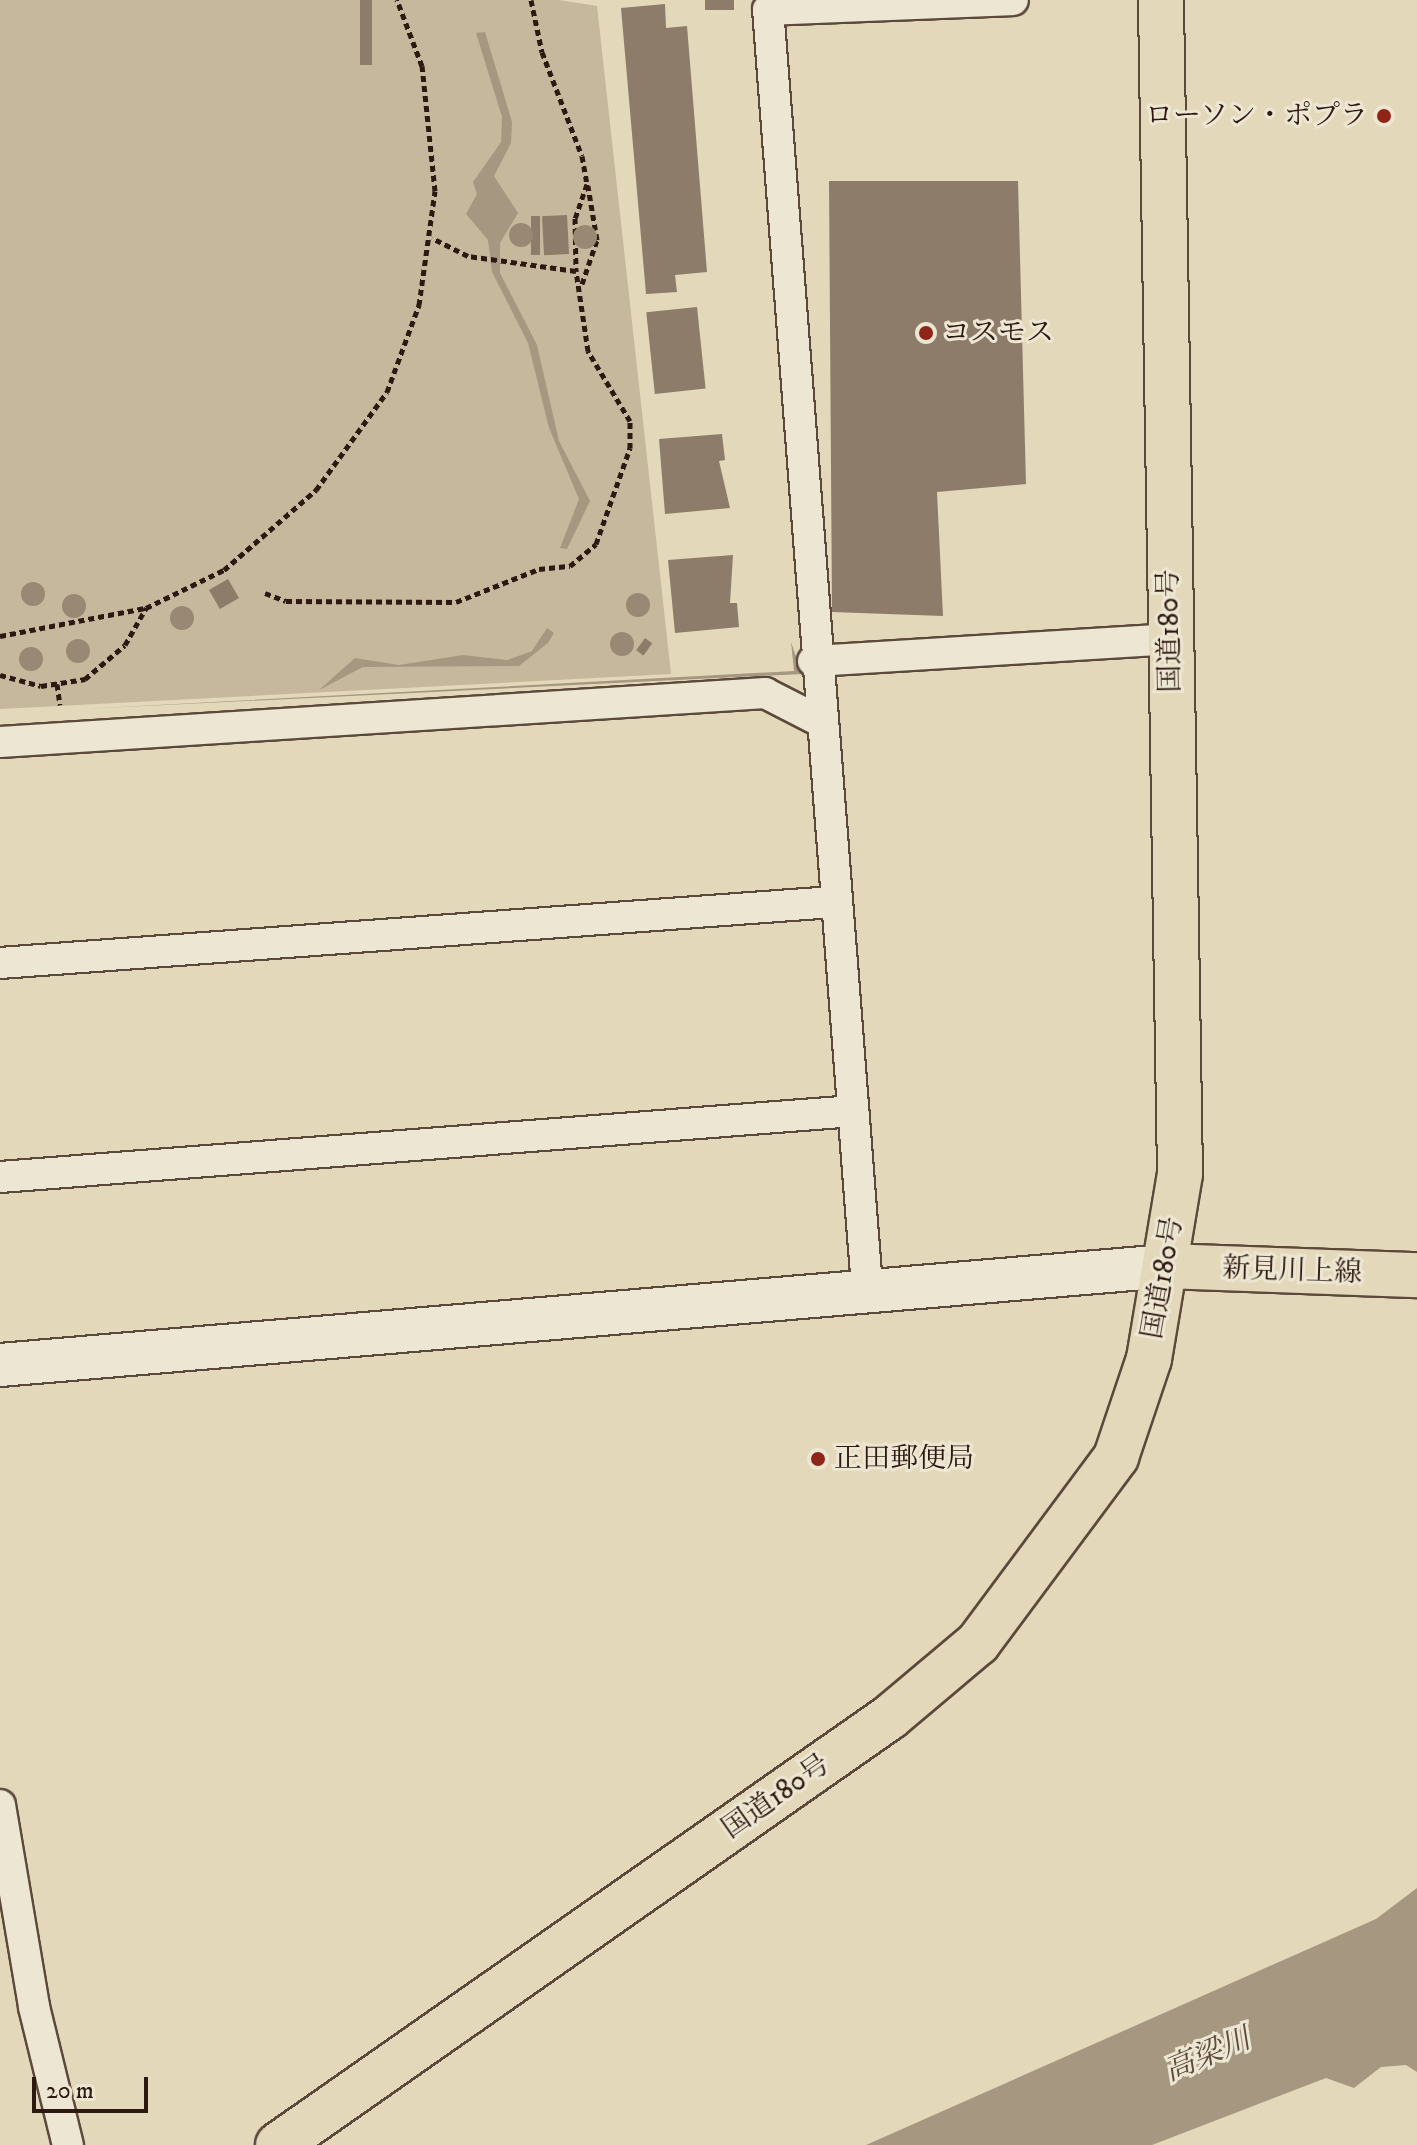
<!DOCTYPE html>
<html>
<head>
<meta charset="utf-8">
<style>
	body { margin:0 }
	#map { position:relative; width:1417px; height:2145px; overflow:hidden; background:#e4d8ba; font-family:"IM FELL DW Pica","Noto Serif JP",serif }
	div>[style] { position:absolute }
	.green>* { inset:0; background:#c5b89d }
	.water>* { inset:0; background:#a69781 }
	.building>* { inset:0; background:#8c7c69; transform-origin:0 0 }
	.path>* { height:5px; margin-top:-2.5px; transform-origin:0; background:repeating-linear-gradient(90deg,#2d1911 0 6px,transparent 0 10px) }
	.roads { filter:drop-shadow(2px 0 #5b493b) drop-shadow(-2px 0 #5b493b) drop-shadow(0 2px #5b493b) drop-shadow(0 -2px #5b493b) }
	.street>* { height:30px; margin:-15px; padding:0 15px; transform-origin:15px; border-radius:15px; background:#ede6d2 }
	.secondary>* { height:42px; margin:-21px; padding:0 21px; transform-origin:21px; border-radius:21px; background:#ede6d2 }
	.primary>* { height:44px; margin:-22px; padding:0 22px; transform-origin:22px; border-radius:22px; background:#e4d8ba }
	.highway>* { height:44px; margin:-22px; padding:0 22px; transform-origin:22px; border-radius:22px; background:#e4d8ba }
	.trees>* { width:24px; height:24px; margin:-12px; border-radius:50%; background:#998974 }
	.dots>* { width:22px; height:22px; translate:-50% -50%; box-sizing:border-box; border:4px solid #ede6d2; border-radius:50% }
	span { translate:-50% -50%; white-space:nowrap; text-align:center; line-height:1.15; -webkit-text-stroke:6px #ede6d2; paint-order:stroke }
	.poi-label { font-size:28px; color:#2d1911 }
	.right { translate:-100% -50%; text-align:right }
	.left { translate:0 -50%; text-align:left }
	.street-label { font-size:28px; color:#2d1911 }
	.water-label { font-size:30px; color:#5d4b3e; font-style:italic }
	.scale { position:absolute; left:32px; top:2077px; width:116px; height:36px; box-sizing:border-box; border:4px solid #2d1911; border-top:0; padding-left:10px; font-size:24px; line-height:28px; white-space:nowrap; color:#2d1911; -webkit-text-stroke:6px #ede6d2; paint-order:stroke }
</style>
</head>
<body>
<div id="map">
	<div class="green">
		<i style="clip-path:polygon(0 0,559px 0,597px 6px,671px 674px,0 709px)"></i>
	</div>
	<div class="water">
		<i style="clip-path:polygon(485px 32px,512px 122px,511px 143px,494px 176px,518px 213px,500px 243px,500px 273px,537px 345px,559px 441px,590px 501px,567px 549px,560px 548px,579px 499px,549px 428px,528px 343px,492px 272px,488px 240px,466px 214px,477px 194px,473px 182px,501px 142px,502px 117px,476px 33px)"></i>
		<i style="clip-path:polygon(547px 628px,554px 633px,548px 643px,519px 666px,363px 667px,319px 690px,355px 658px,399px 665px,463px 655px,507px 660px,532px 651px)"></i>
		<i style="clip-path:polygon(791px 642px,802px 674px,83px 709px,794px 671px)"></i>
		<i style="clip-path:polygon(1417px 1888px,1417px 2072px,1406px 2065px,1381px 2067px,1354px 2088px,1326px 2078px,1152px 2145px,866px 2145px,1376px 1919px)"></i>
	</div>
	<div class="building">
		<i style="left:360px;top:0;width:12px;height:65px"></i>
		<i style="left:705px;top:0;width:29px;height:10px"></i>
		<i style="clip-path:polygon(665px 4px,666px 28px,687px 26px,707px 272px,675px 275px,677px 292px,646px 294px,621px 8px)"></i>
		<i style="clip-path:polygon(829px 181px,1018px 181px,1026px 484px,937px 492px,943px 616px,832px 612px)"></i>
		<i style="left:567px;top:215px;width:39px;height:25px;rotate:87deg"></i>
		<i style="left:531px;top:216px;width:9px;height:39px"></i>
		<i style="left:697px;top:307px;width:82px;height:51px;rotate:84deg"></i>
		<i style="clip-path:polygon(722px 434px,725px 460px,719px 461px,730px 508px,665px 514px,659px 439px)"></i>
		<i style="clip-path:polygon(733px 555px,730px 603px,737px 603px,739px 627px,675px 633px,668px 560px)"></i>
		<i style="left:228px;top:579px;width:22px;height:22px;rotate:60deg"></i>
		<i style="left:645px;top:638px;width:9px;height:15px;rotate:36deg"></i>
	</div>
	<div class="path">
		<i style="left:531px;top:0;width:53px;rotate:78.1deg"></i>
		<i style="left:542px;top:52px;width:111px;rotate:69deg"></i>
		<i style="left:582px;top:156px;width:28px;rotate:80deg"></i>
		<i style="left:587px;top:184px;width:36px;rotate:109deg"></i>
		<i style="left:575px;top:218px;width:53px;rotate:88.9deg"></i>
		<i style="left:582px;top:284px;width:46px;rotate:-71.2deg"></i>
		<i style="left:597px;top:240px;width:55px;rotate:-99.5deg"></i>
		<i style="left:265px;top:593px;width:22px;rotate:21deg"></i>
		<i style="left:286px;top:601px;width:170px;rotate:0.3deg"></i>
		<i style="left:456px;top:602px;width:89px;rotate:-21.7deg"></i>
		<i style="left:539px;top:569px;width:31px;rotate:-6deg"></i>
		<i style="left:570px;top:566px;width:34px;rotate:-40deg"></i>
		<i style="left:596px;top:544px;width:102px;rotate:-70.5deg"></i>
		<i style="left:630px;top:448px;width:27px;rotate:-90deg"></i>
		<i style="left:630px;top:421px;width:82px;rotate:-121deg"></i>
		<i style="left:588px;top:351px;width:81px;rotate:-98.5deg"></i>
		<i style="left:576px;top:271px;width:109px;rotate:-172.1deg"></i>
		<i style="left:468px;top:256px;width:40px;rotate:-153.4deg"></i>
		<i style="left:0;top:636px;width:149px;rotate:-10.9deg"></i>
		<i style="left:146px;top:608px;width:87px;rotate:-26deg"></i>
		<i style="left:224px;top:570px;width:122px;rotate:-41deg"></i>
		<i style="left:316px;top:490px;width:121px;rotate:-54.1deg"></i>
		<i style="left:387px;top:392px;width:93px;rotate:-69.8deg"></i>
		<i style="left:419px;top:305px;width:115px;rotate:-82deg"></i>
		<i style="left:435px;top:191px;width:126px;rotate:-95.9deg"></i>
		<i style="left:422px;top:66px;width:71px;rotate:-110.7deg"></i>
		<i style="left:0;top:675px;width:42px;rotate:15deg"></i>
		<i style="left:41px;top:686px;width:45px;rotate:-9deg"></i>
		<i style="left:85px;top:679px;width:52px;rotate:-40.4deg"></i>
		<i style="left:125px;top:645px;width:43px;rotate:-60.4deg"></i>
		<i style="left:57px;top:684px;width:21px;rotate:82deg"></i>
	</div>
	<div class="roads">
		<div class="street">
			<i style="left:813px;top:661px;width:358px;rotate:-3.5deg"></i>
			<i style="left:0;top:742px;width:767px;rotate:-3.66deg"></i>
			<i style="left:765px;top:693px;width:64px;rotate:27deg"></i>
			<i style="left:0;top:963px;width:834px;rotate:-4.19deg"></i>
			<i style="left:0;top:1177px;width:856px;rotate:-4.42deg"></i>
			<i style="left:867px;top:1287px;width:1281px;rotate:-94.43deg"></i>
			<i style="left:768px;top:10px;width:245px;rotate:-2.3deg"></i>
			<i style="left:0;top:1805px;width:205px;rotate:80.4deg"></i>
			<i style="left:34px;top:2007px;width:142px;rotate:76.2deg"></i>
		</div>
		<div class="secondary">
			<i style="left:0;top:1365px;width:1171px;rotate:-4.85deg"></i>
		</div>
		<div class="primary">
			<i style="left:1167px;top:1266px;width:250px;rotate:2.1deg"></i>
		</div>
		<div class="highway">
			<i style="left:278px;top:2145px;width:747px;rotate:-34.97deg"></i>
			<i style="left:890px;top:1717px;width:115px;rotate:-40.1deg"></i>
			<i style="left:978px;top:1643px;width:232px;rotate:-53.4deg"></i>
			<i style="left:1116px;top:1457px;width:103px;rotate:-71.4deg"></i>
			<i style="left:1149px;top:1359px;width:188px;rotate:-80.5deg"></i>
			<i style="left:1180px;top:1174px;width:1174px;rotate:-90.93deg"></i>
		</div>
	</div>
	<div class="trees">
		<i style="left:521px;top:235px"></i>
		<i style="left:585px;top:237px"></i>
		<i style="left:33px;top:594px"></i>
		<i style="left:638px;top:605px"></i>
		<i style="left:74px;top:606px"></i>
		<i style="left:182px;top:618px"></i>
		<i style="left:622px;top:644px"></i>
		<i style="left:78px;top:651px"></i>
		<i style="left:31px;top:659px"></i>
	</div>
	<div class="dots">
		<i style="left:1384px;top:116px;background:#8f2418"></i>
		<i style="left:926px;top:333px;background:#8f2418"></i>
		<i style="left:818px;top:1459px;background:#8f2418"></i>
	</div>
	<div class="poi-label">
		<span class="right" style="left:1368px;top:116px">ローソン・ポプラ</span>
		<span class="left" style="left:942px;top:333px">コスモス</span>
		<span class="left" style="left:834px;top:1459px">正田郵便局</span>
	</div>
	<div class="street-label">
		<span style="left:1170px;top:631px;rotate:-91deg">国道180号</span>
		<span style="left:1292px;top:1271px;rotate:2deg">新見川上線</span>
		<span style="left:1163px;top:1278px;rotate:-80deg">国道180号</span>
		<span style="left:776px;top:1797px;rotate:-35deg">国道180号</span>
	</div>
	<div class="water-label">
		<span style="left:1208px;top:2056px;rotate:-23deg">高梁川</span>
	</div>
	<div class="scale">20 m</div>
</div>
</body>
</html>
